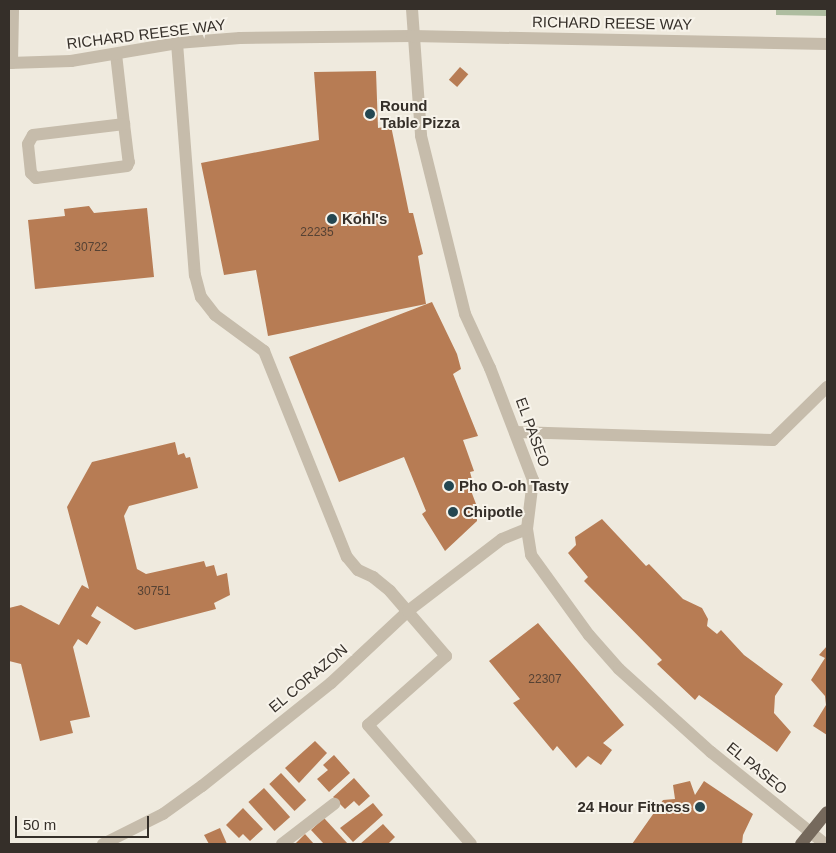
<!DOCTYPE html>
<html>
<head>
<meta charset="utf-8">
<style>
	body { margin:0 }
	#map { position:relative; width:836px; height:853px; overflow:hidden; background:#efeade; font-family:Arial,sans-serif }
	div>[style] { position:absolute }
	.green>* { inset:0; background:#aebda0 }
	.building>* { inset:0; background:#b77c54; transform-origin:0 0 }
	.minor>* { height:12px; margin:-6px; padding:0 6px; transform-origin:6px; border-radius:6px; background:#c6bcab }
	.major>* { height:12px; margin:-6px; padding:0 6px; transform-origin:6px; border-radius:6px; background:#75695c }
	.dots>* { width:14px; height:14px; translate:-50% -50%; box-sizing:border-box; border:2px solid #f7f3ea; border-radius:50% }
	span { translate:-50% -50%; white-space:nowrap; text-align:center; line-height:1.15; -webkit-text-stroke:4px #f7f3ea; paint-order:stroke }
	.number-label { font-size:12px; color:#564234 }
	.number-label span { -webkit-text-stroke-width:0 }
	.street-label { font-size:15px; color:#352f29 }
	.poi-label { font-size:15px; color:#352f29; font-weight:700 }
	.left { translate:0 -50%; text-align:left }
	.right { translate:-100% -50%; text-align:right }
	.frame { position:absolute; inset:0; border:10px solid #352f29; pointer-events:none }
	.scale { position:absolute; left:15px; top:816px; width:134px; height:22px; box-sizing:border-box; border:2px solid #352f29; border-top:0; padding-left:6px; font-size:15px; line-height:18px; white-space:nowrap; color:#352f29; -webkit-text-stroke:4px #f7f3ea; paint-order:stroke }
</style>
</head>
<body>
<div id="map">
	<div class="green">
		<i style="clip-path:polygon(776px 9px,827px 9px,827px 16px,776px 15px)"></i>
	</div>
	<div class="building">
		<i style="left:460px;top:67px;width:11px;height:17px;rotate:41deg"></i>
		<i style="clip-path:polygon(376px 71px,378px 128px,391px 126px,409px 213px,413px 213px,423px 254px,418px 256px,426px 304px,268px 336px,256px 270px,224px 275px,201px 163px,319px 140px,314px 72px)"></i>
		<i style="clip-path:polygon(89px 206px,94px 213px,147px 208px,154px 277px,35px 289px,28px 220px,65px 216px,64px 209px)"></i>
		<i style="clip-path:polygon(432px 302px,457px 354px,461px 369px,453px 374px,478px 436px,463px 440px,474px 471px,470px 472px,474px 487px,470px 488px,476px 504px,477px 521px,445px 551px,422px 514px,426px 511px,404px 457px,339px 482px,289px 357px)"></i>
		<i style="clip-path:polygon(175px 442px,178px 455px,184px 453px,186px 458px,190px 457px,198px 488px,129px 506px,124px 516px,137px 569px,146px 574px,204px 561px,206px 567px,214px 565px,217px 576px,227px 573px,230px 595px,214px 603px,216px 609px,135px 630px,97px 606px,91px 616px,101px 622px,87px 645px,78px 639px,73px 647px,90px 717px,70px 721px,73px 733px,40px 741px,21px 664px,9px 661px,9px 608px,21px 605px,59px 625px,82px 585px,89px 589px,67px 507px,92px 462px)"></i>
		<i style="clip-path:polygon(602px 519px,646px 566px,649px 564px,683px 599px,702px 608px,708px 619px,707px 626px,717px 634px,721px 630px,744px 655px,783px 684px,775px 696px,774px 713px,791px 732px,777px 752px,699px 695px,695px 700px,657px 664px,662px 660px,584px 581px,588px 577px,568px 553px,576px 545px,575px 537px)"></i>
		<i style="clip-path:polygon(538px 623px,624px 725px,603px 743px,612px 750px,601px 765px,588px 756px,576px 768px,557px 746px,553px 751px,513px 703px,520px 699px,489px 661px)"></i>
		<i style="clip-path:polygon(827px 646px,827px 735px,813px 726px,826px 705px,825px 696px,811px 680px,825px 658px,819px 655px)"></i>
		<i style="clip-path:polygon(315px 741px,327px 753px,299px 783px,285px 768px)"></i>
		<i style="clip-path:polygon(334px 755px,350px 773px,329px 792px,317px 779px,328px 770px,323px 765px)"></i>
		<i style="left:281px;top:773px;width:37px;height:16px;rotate:47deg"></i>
		<i style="clip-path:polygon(354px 778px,370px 796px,359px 806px,354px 801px,345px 809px,333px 797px)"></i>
		<i style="clip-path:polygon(690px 781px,695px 795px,704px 781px,753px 814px,743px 835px,742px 844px,632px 844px,663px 800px,675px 799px,673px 785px)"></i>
		<i style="left:264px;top:788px;width:39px;height:21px;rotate:48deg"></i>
		<i style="clip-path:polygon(373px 803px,383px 815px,353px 842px,340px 828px)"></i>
		<i style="clip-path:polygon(243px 808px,263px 829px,250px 841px,243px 834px,239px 838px,226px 825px)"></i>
		<i style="clip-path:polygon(324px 818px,348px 844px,324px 844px,311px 830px)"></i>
		<i style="clip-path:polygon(383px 824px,395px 837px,388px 844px,360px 844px)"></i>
		<i style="clip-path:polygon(220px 828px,227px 844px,209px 844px,204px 835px)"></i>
		<i style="clip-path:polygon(305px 834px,314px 844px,295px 844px)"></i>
	</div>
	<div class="minor">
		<i style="left:412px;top:9px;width:127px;rotate:85.9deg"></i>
		<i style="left:421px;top:136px;width:183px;rotate:76.1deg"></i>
		<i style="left:465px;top:314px;width:60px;rotate:65.2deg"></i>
		<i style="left:490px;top:368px;width:120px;rotate:69deg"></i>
		<i style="left:533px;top:480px;width:49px;rotate:97deg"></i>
		<i style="left:527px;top:529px;width:26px;rotate:81deg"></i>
		<i style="left:531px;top:555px;width:99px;rotate:54.1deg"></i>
		<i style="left:589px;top:635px;width:45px;rotate:48.6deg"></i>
		<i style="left:619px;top:669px;width:124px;rotate:42.1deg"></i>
		<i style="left:711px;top:752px;width:146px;rotate:38.9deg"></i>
		<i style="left:177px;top:43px;width:233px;rotate:85.6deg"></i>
		<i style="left:195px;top:275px;width:23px;rotate:75deg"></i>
		<i style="left:201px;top:297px;width:23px;rotate:52deg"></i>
		<i style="left:215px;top:315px;width:61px;rotate:36.3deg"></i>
		<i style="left:264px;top:351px;width:222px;rotate:68.1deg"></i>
		<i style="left:347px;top:557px;width:17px;rotate:50deg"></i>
		<i style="left:358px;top:570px;width:17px;rotate:25deg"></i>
		<i style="left:373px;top:577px;width:22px;rotate:39deg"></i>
		<i style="left:390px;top:591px;width:86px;rotate:49.3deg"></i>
		<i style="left:446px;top:656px;width:104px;rotate:138.5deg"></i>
		<i style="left:368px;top:725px;width:157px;rotate:49.1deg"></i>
		<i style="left:116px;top:54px;width:70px;rotate:83.5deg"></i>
		<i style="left:124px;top:124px;width:38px;rotate:83deg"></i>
		<i style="left:129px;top:162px;width:4px;rotate:117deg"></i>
		<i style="left:127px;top:166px;width:92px;rotate:172.5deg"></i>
		<i style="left:36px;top:178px;width:7px;rotate:-135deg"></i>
		<i style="left:31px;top:173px;width:29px;rotate:-96deg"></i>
		<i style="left:28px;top:144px;width:10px;rotate:-61deg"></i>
		<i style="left:33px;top:135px;width:92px;rotate:-6.9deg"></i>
		<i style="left:9px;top:63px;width:62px;rotate:-1.8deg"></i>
		<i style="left:71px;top:61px;width:108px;rotate:-9.6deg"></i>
		<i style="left:177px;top:43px;width:63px;rotate:-4.5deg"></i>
		<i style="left:240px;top:38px;width:172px;rotate:-0.7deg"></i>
		<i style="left:412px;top:36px;width:415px;rotate:1.1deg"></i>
		<i style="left:12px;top:63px;width:54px;rotate:-88.9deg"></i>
		<i style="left:516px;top:432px;width:257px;rotate:1.8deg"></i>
		<i style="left:773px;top:440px;width:76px;rotate:-44.5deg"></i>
		<i style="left:103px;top:844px;width:67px;rotate:-26.6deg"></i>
		<i style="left:163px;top:814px;width:48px;rotate:-35.7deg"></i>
		<i style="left:202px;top:786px;width:165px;rotate:-38.6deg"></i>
		<i style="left:331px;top:683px;width:105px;rotate:-43.1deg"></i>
		<i style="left:408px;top:611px;width:118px;rotate:-37.5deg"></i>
		<i style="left:502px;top:539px;width:27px;rotate:-22deg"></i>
		<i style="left:282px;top:844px;width:66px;rotate:-37.6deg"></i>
	</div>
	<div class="major">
		<i style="left:801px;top:844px;width:41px;rotate:-50.9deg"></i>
	</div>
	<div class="dots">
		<i style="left:370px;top:114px;background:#244751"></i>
		<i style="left:332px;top:219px;background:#244751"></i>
		<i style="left:449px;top:486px;background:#244751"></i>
		<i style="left:453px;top:512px;background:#244751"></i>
		<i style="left:700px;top:807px;background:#244751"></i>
	</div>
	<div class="number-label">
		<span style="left:317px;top:233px">22235</span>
		<span style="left:91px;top:248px">30722</span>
		<span style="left:154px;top:592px">30751</span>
		<span style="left:545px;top:680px">22307</span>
	</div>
	<div class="street-label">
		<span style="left:612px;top:23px;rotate:1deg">RICHARD REESE WAY</span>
		<span style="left:146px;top:34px;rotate:-7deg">RICHARD REESE WAY</span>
		<span style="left:533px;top:432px;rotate:70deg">EL PASEO</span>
		<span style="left:308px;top:678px;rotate:-40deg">EL CORAZON</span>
		<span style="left:757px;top:768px;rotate:39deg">EL PASEO</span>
	</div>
	<div class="poi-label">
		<span class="left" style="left:380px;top:114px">Round<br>Table Pizza</span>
		<span class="left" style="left:342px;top:219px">Kohl's</span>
		<span class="left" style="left:459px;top:486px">Pho O-oh Tasty</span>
		<span class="left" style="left:463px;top:512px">Chipotle</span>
		<span class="right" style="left:690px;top:807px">24 Hour Fitness</span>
	</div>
	<div class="frame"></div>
	<div class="scale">50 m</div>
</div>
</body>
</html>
